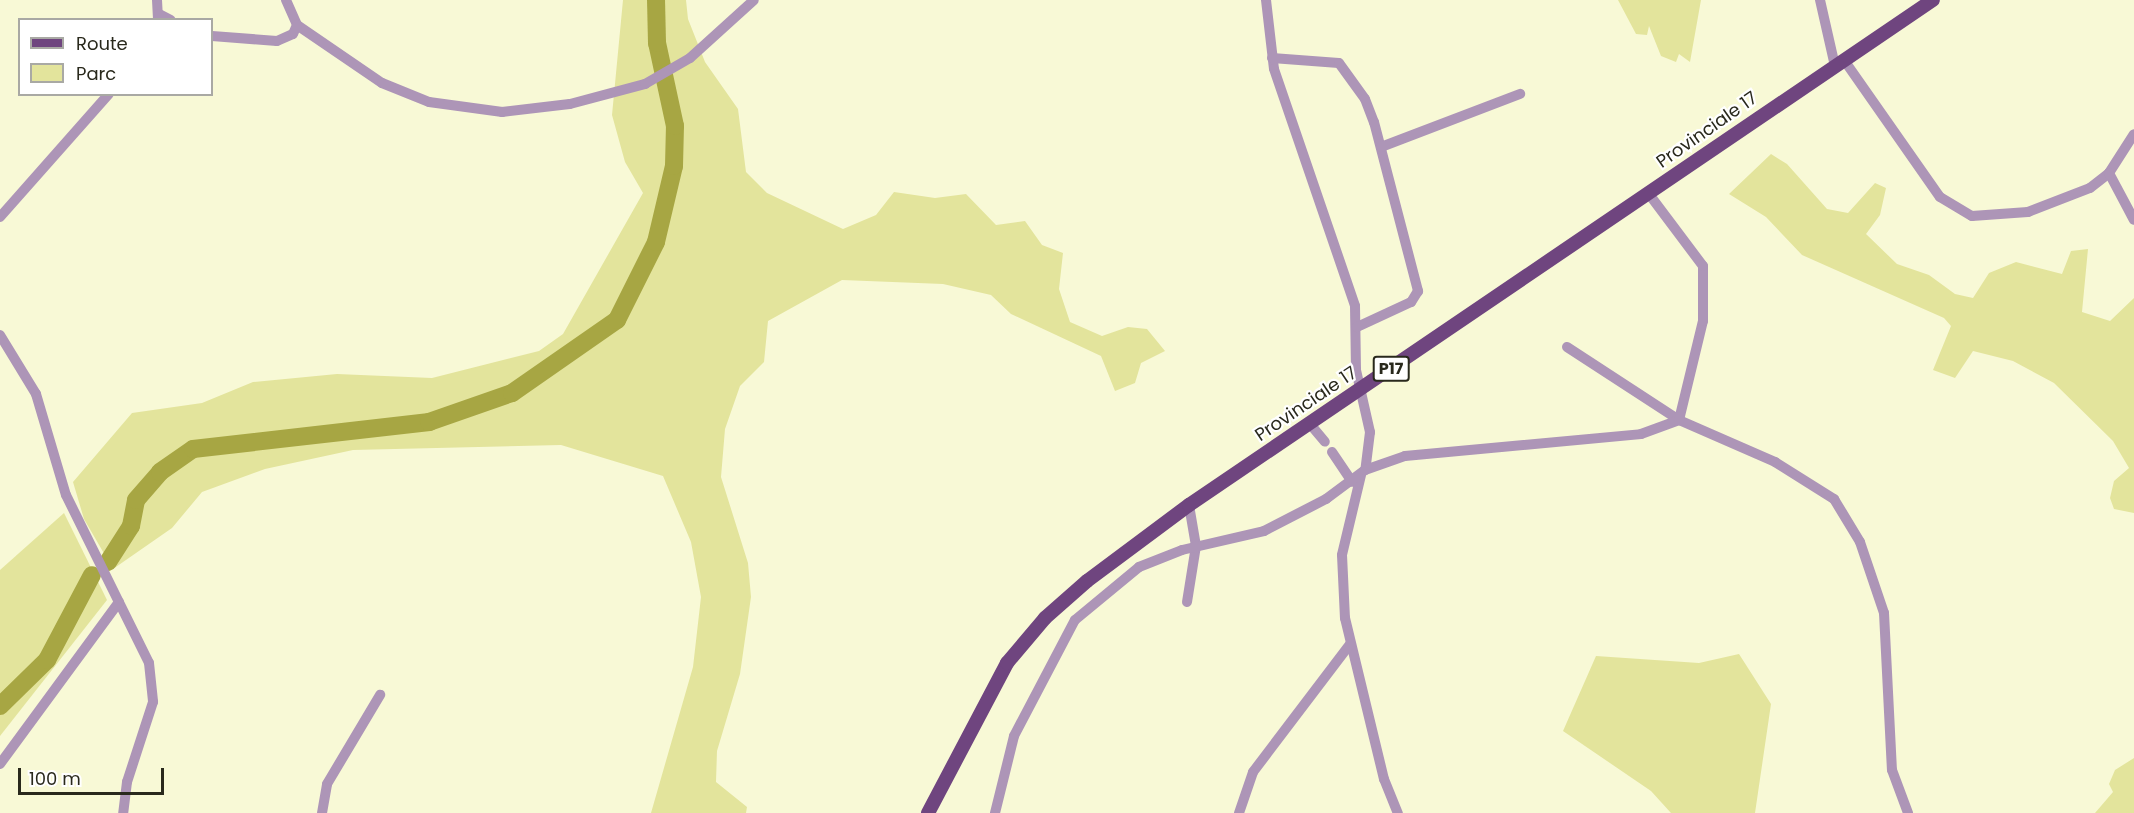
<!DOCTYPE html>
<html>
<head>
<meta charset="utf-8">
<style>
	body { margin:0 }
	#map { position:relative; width:2134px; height:813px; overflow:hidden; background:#f8f9d6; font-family:Poppins,sans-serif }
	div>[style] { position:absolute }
	.green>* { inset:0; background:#e3e49c }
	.river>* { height:18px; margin:-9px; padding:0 9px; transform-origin:9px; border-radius:9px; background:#a7a643 }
	.minor>* { height:10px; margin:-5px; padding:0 5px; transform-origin:5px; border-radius:5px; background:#ad95b7 }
	.major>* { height:14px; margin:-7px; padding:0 7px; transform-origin:7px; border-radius:7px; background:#6f457f }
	span { translate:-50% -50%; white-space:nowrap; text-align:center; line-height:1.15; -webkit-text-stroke:4.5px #fff; paint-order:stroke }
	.shield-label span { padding:2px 4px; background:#fff; border:2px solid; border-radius:4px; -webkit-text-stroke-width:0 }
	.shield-label { font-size:16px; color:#29291c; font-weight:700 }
	.street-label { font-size:18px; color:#29291c }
	.legend { position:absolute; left:18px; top:18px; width:195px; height:78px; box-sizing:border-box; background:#fff; border:2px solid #a9a9a4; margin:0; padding:8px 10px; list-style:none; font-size:18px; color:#29291c }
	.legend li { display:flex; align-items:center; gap:12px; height:30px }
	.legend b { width:30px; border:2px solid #a9a9a4 }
	.scale { position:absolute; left:18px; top:768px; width:146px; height:27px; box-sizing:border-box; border:3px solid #29291c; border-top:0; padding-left:8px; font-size:18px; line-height:21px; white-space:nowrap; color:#29291c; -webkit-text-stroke:4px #fff; paint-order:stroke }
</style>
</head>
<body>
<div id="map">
	<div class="green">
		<i style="clip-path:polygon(623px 0,686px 0,688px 19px,705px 62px,738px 109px,746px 172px,767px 193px,843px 229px,876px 215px,894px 192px,935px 198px,966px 194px,996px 225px,1025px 221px,1042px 245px,1063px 253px,1059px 289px,1070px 322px,1102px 336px,1128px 327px,1147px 329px,1165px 351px,1141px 363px,1135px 383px,1115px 391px,1101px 356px,1011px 314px,991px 295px,943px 284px,842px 280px,768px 321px,764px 362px,740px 386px,725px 429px,721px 477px,748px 563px,751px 597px,740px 674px,717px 751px,716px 782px,747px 807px,746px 813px,651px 813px,693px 667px,701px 597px,691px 542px,663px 476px,561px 445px,353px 450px,265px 469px,202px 492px,172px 528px,113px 569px,84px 519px,73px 482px,132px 413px,202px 403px,253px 382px,337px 374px,432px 378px,539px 351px,563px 334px,643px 193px,625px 162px,612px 115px)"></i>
		<i style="clip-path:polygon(1618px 0,1701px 0,1690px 62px,1679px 54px,1676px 62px,1661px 56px,1649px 26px,1647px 35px,1636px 34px)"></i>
		<i style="clip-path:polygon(1771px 154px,1787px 164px,1827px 209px,1848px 213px,1875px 183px,1886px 188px,1880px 215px,1866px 234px,1897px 264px,1929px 275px,1955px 294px,1973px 298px,1989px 273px,2016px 262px,2062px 274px,2071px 251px,2088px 249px,2082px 312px,2110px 321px,2134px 298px,2134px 513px,2114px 509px,2110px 498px,2114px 481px,2129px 468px,2113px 441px,2054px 383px,2013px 361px,1973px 351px,1955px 378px,1933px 370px,1951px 326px,1944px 318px,1802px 255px,1766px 217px,1729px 194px)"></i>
		<i style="clip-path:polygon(64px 513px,107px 600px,0 736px,0 570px)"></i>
		<i style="clip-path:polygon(1739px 654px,1771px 704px,1755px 813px,1671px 813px,1651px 791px,1563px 731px,1596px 656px,1699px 663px)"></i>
		<i style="clip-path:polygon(2134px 758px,2134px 813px,2095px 813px,2113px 792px,2109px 784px,2115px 770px)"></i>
	</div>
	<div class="river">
		<i style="left:108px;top:562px;width:43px;rotate:-57.4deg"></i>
		<i style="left:131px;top:526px;width:26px;rotate:-79deg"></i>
		<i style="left:136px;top:500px;width:37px;rotate:-49deg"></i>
		<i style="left:160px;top:472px;width:40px;rotate:-34.9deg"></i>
		<i style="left:193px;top:449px;width:238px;rotate:-6.5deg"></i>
		<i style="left:429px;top:422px;width:88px;rotate:-19.3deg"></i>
		<i style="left:512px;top:393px;width:128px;rotate:-34.8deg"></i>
		<i style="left:617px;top:320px;width:87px;rotate:-63.4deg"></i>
		<i style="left:656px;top:242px;width:78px;rotate:-76.7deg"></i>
		<i style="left:674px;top:166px;width:40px;rotate:-88.6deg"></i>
		<i style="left:675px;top:126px;width:85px;rotate:-102.2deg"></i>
		<i style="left:657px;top:43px;width:43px;rotate:-91.3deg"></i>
		<i style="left:0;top:706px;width:66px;rotate:-44.4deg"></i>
		<i style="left:47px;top:660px;width:96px;rotate:-62.1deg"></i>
	</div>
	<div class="minor">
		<i style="left:157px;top:0;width:20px;rotate:87deg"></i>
		<i style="left:286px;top:0;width:27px;rotate:66deg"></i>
		<i style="left:297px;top:25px;width:103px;rotate:34.3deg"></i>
		<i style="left:382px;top:83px;width:51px;rotate:22deg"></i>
		<i style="left:429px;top:102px;width:74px;rotate:7.8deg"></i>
		<i style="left:502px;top:112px;width:68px;rotate:-6.7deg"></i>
		<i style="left:570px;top:104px;width:78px;rotate:-14.9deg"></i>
		<i style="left:645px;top:84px;width:52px;rotate:-30deg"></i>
		<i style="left:690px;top:58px;width:86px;rotate:-42.2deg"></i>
		<i style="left:1266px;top:0;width:69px;rotate:83.4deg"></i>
		<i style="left:1274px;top:69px;width:250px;rotate:71.1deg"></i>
		<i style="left:1355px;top:306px;width:64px;rotate:89.1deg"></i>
		<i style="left:1356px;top:370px;width:64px;rotate:77.3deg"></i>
		<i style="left:1370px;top:432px;width:38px;rotate:97deg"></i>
		<i style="left:1820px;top:0;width:68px;rotate:77.2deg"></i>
		<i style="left:159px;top:14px;width:13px;rotate:27deg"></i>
		<i style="left:212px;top:36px;width:65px;rotate:4.4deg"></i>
		<i style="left:277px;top:41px;width:17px;rotate:-24deg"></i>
		<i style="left:293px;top:34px;width:10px;rotate:-66deg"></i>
		<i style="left:1272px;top:58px;width:67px;rotate:4.3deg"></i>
		<i style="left:1339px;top:63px;width:44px;rotate:54.2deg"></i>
		<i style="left:1365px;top:99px;width:25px;rotate:69deg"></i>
		<i style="left:1374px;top:122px;width:175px;rotate:75.4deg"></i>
		<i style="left:1418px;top:291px;width:13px;rotate:122deg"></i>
		<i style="left:1411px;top:302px;width:60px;rotate:155.2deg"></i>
		<i style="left:1844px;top:60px;width:167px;rotate:55deg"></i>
		<i style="left:1940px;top:197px;width:37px;rotate:31deg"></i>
		<i style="left:1972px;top:216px;width:56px;rotate:-4.1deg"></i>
		<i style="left:2028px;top:212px;width:66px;rotate:-21.2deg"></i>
		<i style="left:2090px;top:188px;width:24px;rotate:-38deg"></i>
		<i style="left:2109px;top:173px;width:46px;rotate:-57.3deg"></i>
		<i style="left:1381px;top:147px;width:149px;rotate:-20.9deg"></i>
		<i style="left:2109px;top:173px;width:53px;rotate:62deg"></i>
		<i style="left:0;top:217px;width:164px;rotate:-48.5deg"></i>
		<i style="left:0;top:335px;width:69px;rotate:58.6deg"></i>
		<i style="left:36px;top:394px;width:105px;rotate:73.5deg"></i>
		<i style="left:66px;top:495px;width:187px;rotate:63.7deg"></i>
		<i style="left:149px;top:663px;width:39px;rotate:84deg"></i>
		<i style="left:153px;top:702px;width:84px;rotate:108deg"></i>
		<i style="left:127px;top:782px;width:31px;rotate:97deg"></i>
		<i style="left:1567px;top:347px;width:134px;rotate:33.1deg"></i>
		<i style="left:1679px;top:420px;width:105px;rotate:23.6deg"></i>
		<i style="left:1775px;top:462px;width:70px;rotate:32.1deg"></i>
		<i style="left:1834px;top:499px;width:50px;rotate:58.8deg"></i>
		<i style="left:1860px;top:542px;width:75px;rotate:71.3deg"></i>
		<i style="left:1884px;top:613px;width:157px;rotate:87.1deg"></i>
		<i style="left:1892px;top:770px;width:46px;rotate:69.6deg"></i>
		<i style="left:1310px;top:424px;width:23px;rotate:50deg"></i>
		<i style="left:1332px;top:452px;width:36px;rotate:56deg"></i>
		<i style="left:1361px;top:475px;width:82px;rotate:103.4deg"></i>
		<i style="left:1342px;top:555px;width:63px;rotate:87.3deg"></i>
		<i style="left:1345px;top:618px;width:166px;rotate:76.4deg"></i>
		<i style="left:1384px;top:779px;width:37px;rotate:68deg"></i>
		<i style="left:1187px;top:602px;width:57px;rotate:-80.9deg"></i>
		<i style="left:1196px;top:546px;width:42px;rotate:-99.7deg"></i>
		<i style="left:0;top:764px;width:201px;rotate:-53.7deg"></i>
		<i style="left:322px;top:813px;width:29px;rotate:-80deg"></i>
		<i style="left:327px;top:784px;width:104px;rotate:-59.2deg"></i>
		<i style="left:995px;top:813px;width:79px;rotate:-76.1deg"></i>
		<i style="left:1014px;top:736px;width:131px;rotate:-62.3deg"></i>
		<i style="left:1075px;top:620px;width:83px;rotate:-39.6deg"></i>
		<i style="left:1139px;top:567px;width:46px;rotate:-21.6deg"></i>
		<i style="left:1182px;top:550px;width:84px;rotate:-13deg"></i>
		<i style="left:1264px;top:531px;width:70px;rotate:-27.3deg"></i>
		<i style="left:1326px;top:499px;width:49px;rotate:-36.6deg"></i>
		<i style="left:1365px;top:470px;width:42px;rotate:-19.3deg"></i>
		<i style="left:1405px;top:456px;width:237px;rotate:-5.3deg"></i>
		<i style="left:1641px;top:434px;width:40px;rotate:-20.2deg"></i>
		<i style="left:1679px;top:420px;width:102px;rotate:-76.4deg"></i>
		<i style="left:1703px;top:321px;width:55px;rotate:-90deg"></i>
		<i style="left:1703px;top:266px;width:90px;rotate:-126.9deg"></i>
		<i style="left:1239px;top:813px;width:43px;rotate:-71.1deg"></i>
		<i style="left:1253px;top:772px;width:161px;rotate:-52.8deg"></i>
	</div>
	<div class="major">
		<i style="left:928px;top:813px;width:170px;rotate:-62.2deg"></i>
		<i style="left:1007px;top:663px;width:59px;rotate:-49.8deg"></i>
		<i style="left:1045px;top:618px;width:56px;rotate:-41.4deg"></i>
		<i style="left:1087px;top:581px;width:127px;rotate:-36.7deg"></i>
		<i style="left:1189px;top:505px;width:899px;rotate:-34.17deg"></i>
	</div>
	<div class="shield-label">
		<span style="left:1391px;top:369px">P17</span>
	</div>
	<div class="street-label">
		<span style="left:1707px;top:130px;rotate:-35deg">Provinciale 17</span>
		<span style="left:1306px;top:404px;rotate:-34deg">Provinciale 17</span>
	</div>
	<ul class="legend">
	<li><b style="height:8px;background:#6f457f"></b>Route</li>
	<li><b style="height:16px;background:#e3e49c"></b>Parc</li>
	</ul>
	<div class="scale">100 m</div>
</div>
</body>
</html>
